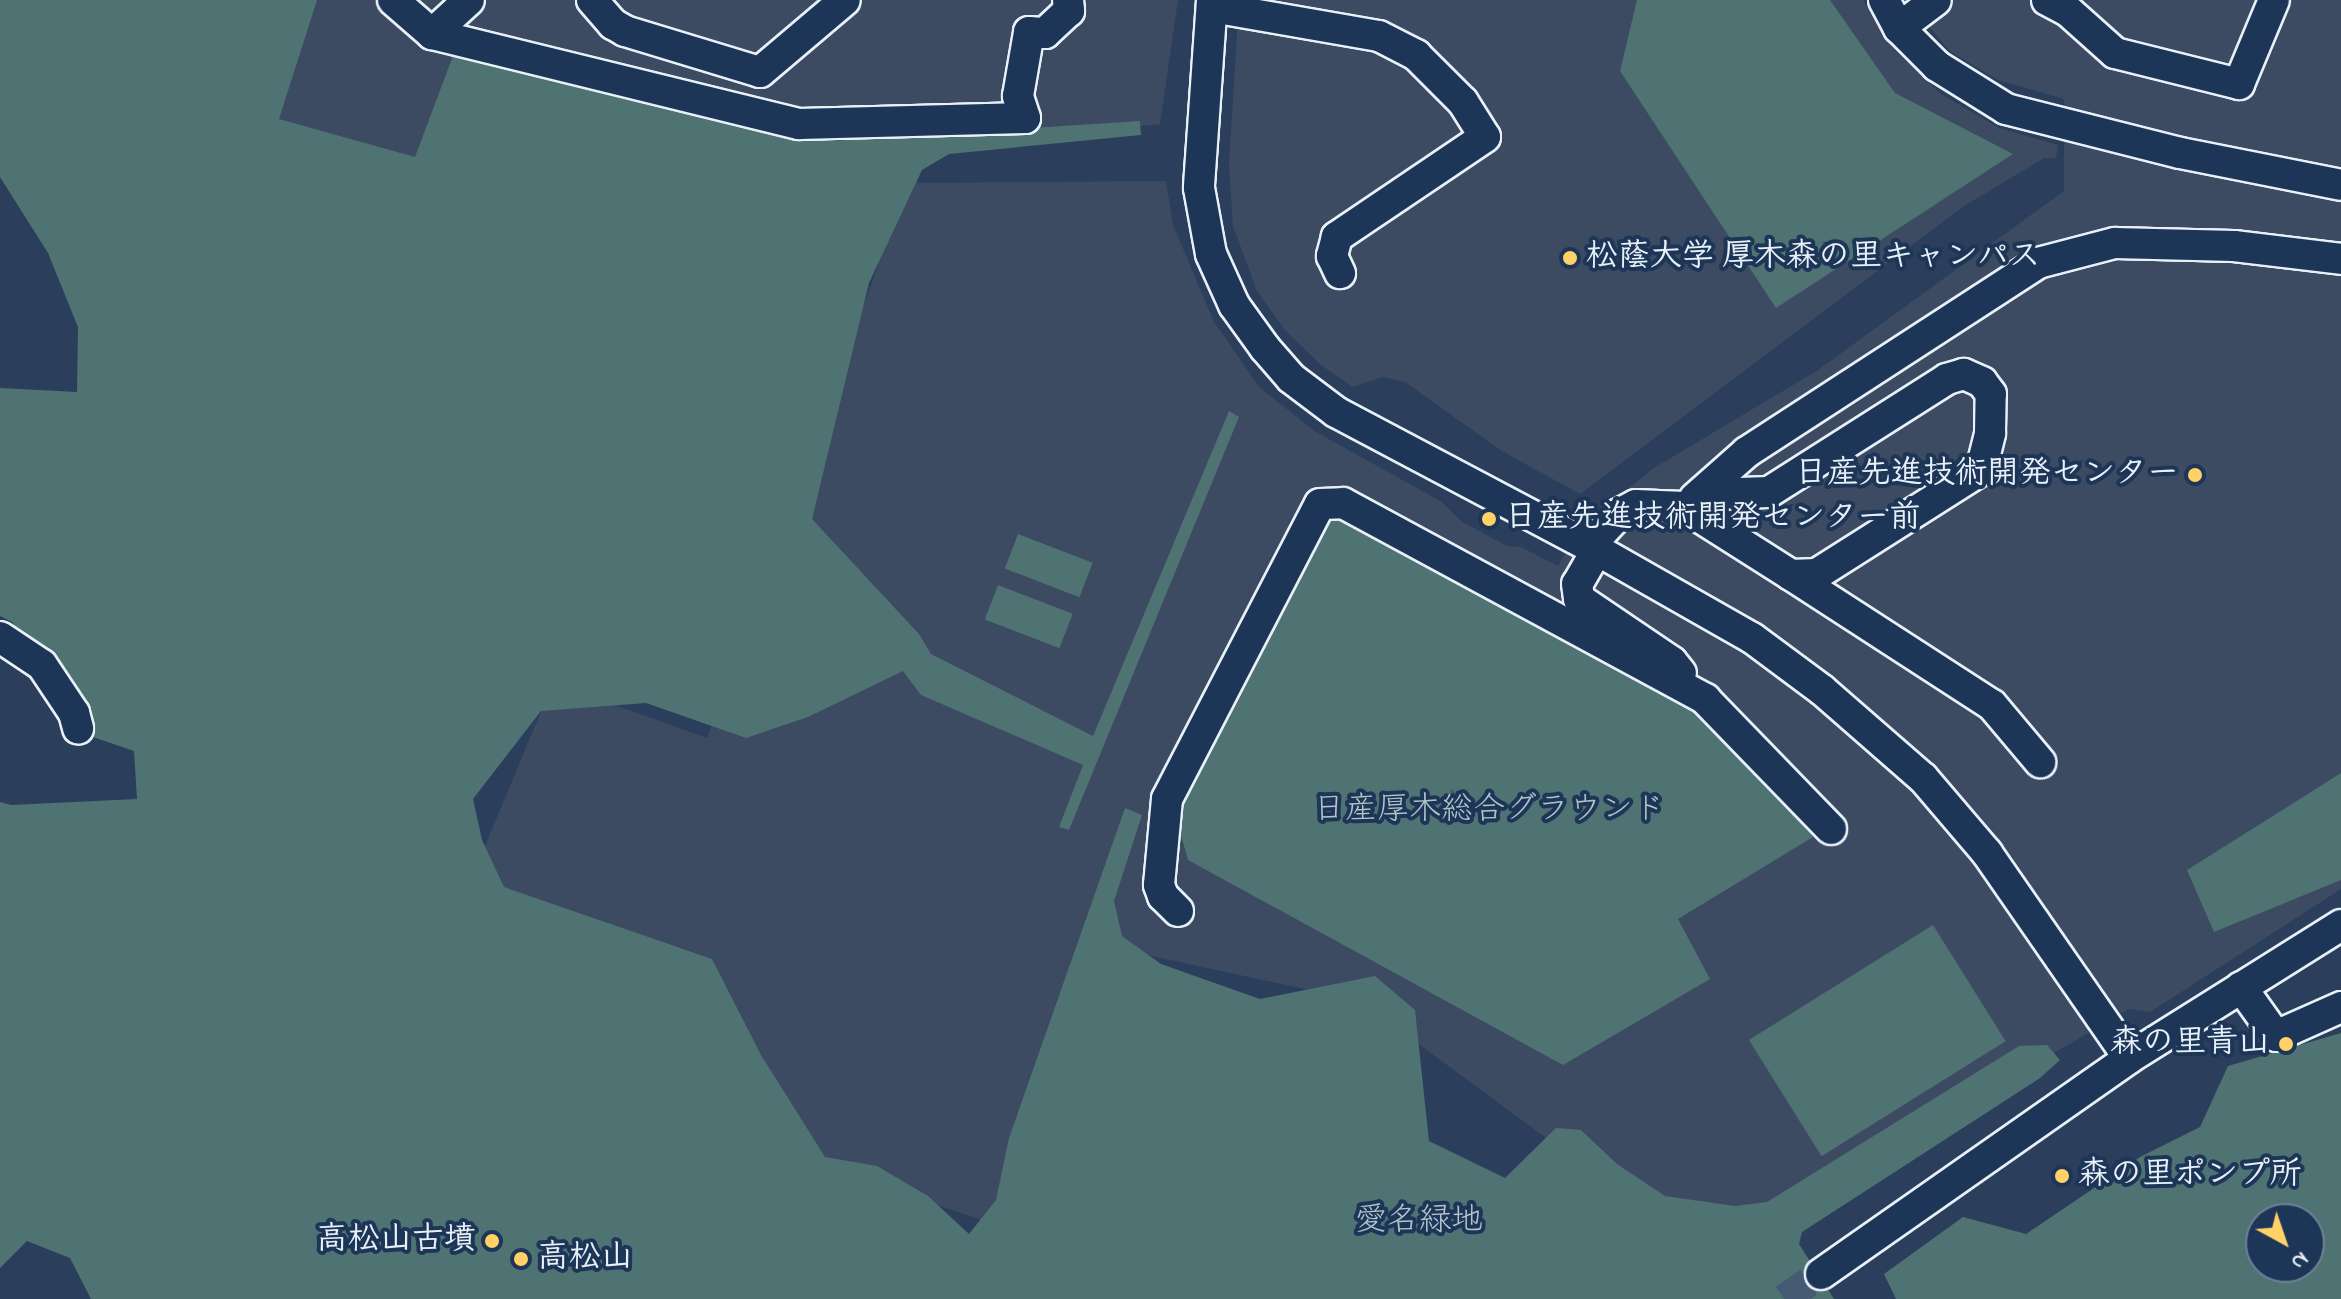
<!DOCTYPE html>
<html>
<head>
<meta charset="utf-8">
<style>
	body { margin:0 }
	#map { position:relative; width:2341px; height:1299px; overflow:hidden; background:#2b3f5c; font-family:"Indie Flower","Klee One",sans-serif }
	div>[style] { position:absolute }
	.built>* { inset:0; background:#3c4b62 }
	.green>* { inset:0; background:#4f7273; transform-origin:0 0 }
	.minor-tunnel>* { height:30px; margin-top:-15px; transform-origin:0; background:repeating-linear-gradient(90deg,#475a73 0 30px,transparent 0 45px) }
	.roads { filter:drop-shadow(2px 0 #e8f1f8) drop-shadow(-2px 0 #e8f1f8) drop-shadow(0 2px #e8f1f8) drop-shadow(0 -2px #e8f1f8) }
	.minor>* { height:30px; margin:-15px; padding:0 15px; transform-origin:15px; border-radius:15px; background:#1d3557 }
	.dots>* { width:22px; height:22px; translate:-50% -50%; box-sizing:border-box; border:4px solid #1d3557; border-radius:50% }
	span { translate:-50% -50%; white-space:nowrap; text-align:center; line-height:1.15; -webkit-text-stroke:8px #1d3557; paint-order:stroke }
	.poi-label { font-size:32px; color:#e8f1f8; font-weight:700 }
	.left { translate:0 -50%; text-align:left }
	.right { translate:-100% -50%; text-align:right }
	.park-label { font-size:32px; color:#b2c5c9 }
	.north { position:absolute; left:2245px; top:1203px; width:80px; height:80px; box-sizing:border-box; background:#1d3557; border:2px solid #6e8097; border-radius:50%; rotate:140deg; font-size:22px; font-weight:700; line-height:32px; text-align:center; color:#e8f1f8 }
	.north::after { content:''; display:block; margin:auto; width:28px; height:36px; background:#ffd166; clip-path:polygon(50% 0,100% 100%,50% 72%,0 100%) }
</style>
</head>
<body>
<div id="map">
	<div class="built">
		<i style="clip-path:polygon(308px 0,1178px 0,1160px 124px,827px 162px,426px 169px,269px 126px)"></i>
		<i style="clip-path:polygon(1239px 0,1863px 0,1895px 51px,1941px 94px,1999px 128px,2058px 145px,2056px 158px,2044px 158px,1964px 206px,1580px 494px,1502px 451px,1405px 382px,1382px 377px,1353px 387px,1321px 365px,1284px 329px,1257px 291px,1233px 226px,1229px 164px)"></i>
		<i style="clip-path:polygon(1906px 0,2341px 0,2341px 889px,2150px 1012px,2129px 1009px,1768px 1221px,1655px 1218px,1360px 1001px,1105px 946px,994px 1224px,701px 1126px,465px 894px,553px 683px,707px 738px,908px 183px,1166px 181px,1173px 225px,1214px 322px,1260px 388px,1316px 432px,1442px 502px,1462px 522px,1507px 546px,1521px 547px,1558px 566px,1581px 526px,1654px 468px,1818px 370px,2064px 191px,2064px 99px,1998px 80px,1950px 51px)"></i>
	</div>
	<div class="green">
		<i style="clip-path:polygon(0 0,317px 0,279px 119px,415px 157px,457px 45px,830px 141px,1140px 121px,1141px 135px,949px 154px,922px 170px,869px 283px,812px 519px,919px 634px,931px 654px,1093px 736px,1229px 411px,1239px 417px,1069px 830px,1059px 827px,1083px 765px,921px 695px,903px 671px,808px 717px,746px 738px,646px 703px,541px 711px,473px 799px,482px 840px,504px 887px,712px 959px,761px 1055px,825px 1157px,877px 1166px,928px 1196px,969px 1234px,996px 1200px,1009px 1138px,1125px 808px,1142px 815px,1114px 901px,1122px 936px,1161px 964px,1260px 999px,1375px 976px,1415px 1010px,1429px 1141px,1505px 1178px,1556px 1128px,1581px 1130px,1617px 1164px,1665px 1196px,1735px 1206px,1767px 1202px,2019px 1046px,2047px 1045px,2060px 1060px,2040px 1078px,1802px 1232px,1799px 1244px,1834px 1299px,91px 1299px,70px 1258px,27px 1241px,0 1268px,0 802px,11px 805px,137px 799px,134px 751px,93px 737px,12px 622px,0 616px,0 388px,77px 392px,78px 327px,48px 253px,0 177px)"></i>
		<i style="clip-path:polygon(1637px 0,1830px 0,1895px 93px,2013px 154px,1776px 308px,1620px 71px)"></i>
		<i style="clip-path:polygon(1331px 513px,1706px 714px,1813px 837px,1678px 919px,1710px 979px,1563px 1065px,1188px 860px,1172px 803px)"></i>
		<i style="left:1018px;top:534px;width:80px;height:37px;rotate:21deg"></i>
		<i style="left:998px;top:585px;width:80px;height:37px;rotate:21deg"></i>
		<i style="clip-path:polygon(2341px 773px,2341px 880px,2214px 932px,2187px 870px)"></i>
		<i style="left:1933px;top:925px;width:137px;height:217px;rotate:58deg"></i>
		<i style="clip-path:polygon(evenodd,2341px 1033px,2341px 1299px,1896px 1299px,1884px 1274px,1963px 1217px,2026px 1234px,2140px 1157px,2200px 1127px,2228px 1066px,2341px 1033px,2261px 1219px,2309px 1219px,2309px 1267px,2261px 1267px,2261px 1219px)"></i>
	</div>
	<div class="minor-tunnel">
		<i style="left:1784px;top:1299px;width:45px;rotate:-34deg"></i>
	</div>
	<div class="roads">
		<div class="minor">
			<i style="left:393px;top:0;width:52px;rotate:41.1deg"></i>
			<i style="left:432px;top:34px;width:378px;rotate:13.8deg"></i>
			<i style="left:799px;top:124px;width:226px;rotate:-1.5deg"></i>
			<i style="left:1025px;top:118px;width:23px;rotate:-108deg"></i>
			<i style="left:1018px;top:96px;width:65px;rotate:-80.2deg"></i>
			<i style="left:1029px;top:32px;width:16px;rotate:4deg"></i>
			<i style="left:1045px;top:33px;width:33px;rotate:-43deg"></i>
			<i style="left:1069px;top:11px;width:11px;rotate:-95deg"></i>
			<i style="left:592px;top:0;width:32px;rotate:49deg"></i>
			<i style="left:613px;top:24px;width:14px;rotate:30deg"></i>
			<i style="left:625px;top:31px;width:141px;rotate:16.9deg"></i>
			<i style="left:760px;top:72px;width:111px;rotate:-40.3deg"></i>
			<i style="left:1212px;top:0;width:188px;rotate:94deg"></i>
			<i style="left:1199px;top:188px;width:67px;rotate:79.7deg"></i>
			<i style="left:1211px;top:254px;width:56px;rotate:65.7deg"></i>
			<i style="left:1234px;top:305px;width:53px;rotate:54.2deg"></i>
			<i style="left:1265px;top:348px;width:40px;rotate:49deg"></i>
			<i style="left:1291px;top:378px;width:56px;rotate:37.1deg"></i>
			<i style="left:1336px;top:412px;width:295px;rotate:27.9deg"></i>
			<i style="left:1597px;top:550px;width:178px;rotate:29.6deg"></i>
			<i style="left:1752px;top:638px;width:87px;rotate:36.6deg"></i>
			<i style="left:1822px;top:690px;width:134px;rotate:41.1deg"></i>
			<i style="left:1923px;top:778px;width:99px;rotate:49.5deg"></i>
			<i style="left:1987px;top:853px;width:249px;rotate:55.3deg"></i>
			<i style="left:1884px;top:0;width:32px;rotate:62deg"></i>
			<i style="left:1899px;top:28px;width:54px;rotate:45deg"></i>
			<i style="left:1937px;top:66px;width:81px;rotate:31.9deg"></i>
			<i style="left:2006px;top:109px;width:179px;rotate:14.2deg"></i>
			<i style="left:2180px;top:153px;width:164px;rotate:11.2deg"></i>
			<i style="left:2047px;top:0;width:24px;rotate:28deg"></i>
			<i style="left:2068px;top:11px;width:63px;rotate:41.8deg"></i>
			<i style="left:2115px;top:53px;width:128px;rotate:14deg"></i>
			<i style="left:2239px;top:84px;width:91px;rotate:-67.4deg"></i>
			<i style="left:1212px;top:7px;width:169px;rotate:9.9deg"></i>
			<i style="left:1379px;top:36px;width:42px;rotate:27.2deg"></i>
			<i style="left:1416px;top:55px;width:66px;rotate:45deg"></i>
			<i style="left:1463px;top:102px;width:41px;rotate:57.8deg"></i>
			<i style="left:1485px;top:137px;width:179px;rotate:146deg"></i>
			<i style="left:1337px;top:237px;width:20px;rotate:105deg"></i>
			<i style="left:1332px;top:256px;width:19px;rotate:65deg"></i>
			<i style="left:1899px;top:28px;width:46px;rotate:-37.1deg"></i>
			<i style="left:432px;top:34px;width:50px;rotate:-42.6deg"></i>
			<i style="left:1695px;top:498px;width:69px;rotate:-41.5deg"></i>
			<i style="left:1747px;top:452px;width:347px;rotate:-33deg"></i>
			<i style="left:2038px;top:263px;width:80px;rotate:-14.6deg"></i>
			<i style="left:2115px;top:243px;width:119px;rotate:1.4deg"></i>
			<i style="left:2234px;top:246px;width:108px;rotate:6.9deg"></i>
			<i style="left:1589px;top:546px;width:44px;rotate:-46.8deg"></i>
			<i style="left:1619px;top:514px;width:19px;rotate:-28deg"></i>
			<i style="left:1636px;top:505px;width:48px;rotate:2.4deg"></i>
			<i style="left:1684px;top:507px;width:127px;rotate:32.4deg"></i>
			<i style="left:1791px;top:575px;width:26px;rotate:-2deg"></i>
			<i style="left:1817px;top:574px;width:194px;rotate:-32.4deg"></i>
			<i style="left:1981px;top:470px;width:38px;rotate:-76deg"></i>
			<i style="left:1990px;top:433px;width:39px;rotate:-89deg"></i>
			<i style="left:1991px;top:394px;width:15px;rotate:-127deg"></i>
			<i style="left:1982px;top:382px;width:20px;rotate:-156deg"></i>
			<i style="left:1964px;top:374px;width:18px;rotate:164deg"></i>
			<i style="left:1947px;top:379px;width:211px;rotate:147.6deg"></i>
			<i style="left:1769px;top:492px;width:59px;rotate:178.1deg"></i>
			<i style="left:1710px;top:494px;width:29px;rotate:153deg"></i>
			<i style="left:1597px;top:550px;width:39px;rotate:120deg"></i>
			<i style="left:1577px;top:584px;width:15px;rotate:82deg"></i>
			<i style="left:1579px;top:599px;width:112px;rotate:34.1deg"></i>
			<i style="left:1672px;top:662px;width:14px;rotate:51deg"></i>
			<i style="left:1791px;top:575px;width:239px;rotate:32.9deg"></i>
			<i style="left:1992px;top:705px;width:75px;rotate:49.9deg"></i>
			<i style="left:0;top:637px;width:50px;rotate:33.7deg"></i>
			<i style="left:42px;top:665px;width:58px;rotate:56.3deg"></i>
			<i style="left:74px;top:713px;width:16px;rotate:75deg"></i>
			<i style="left:1178px;top:911px;width:21px;rotate:-135deg"></i>
			<i style="left:1163px;top:896px;width:12px;rotate:-110deg"></i>
			<i style="left:1159px;top:885px;width:86px;rotate:-84.7deg"></i>
			<i style="left:1167px;top:799px;width:332px;rotate:-62.6deg"></i>
			<i style="left:1320px;top:504px;width:23px;rotate:-2deg"></i>
			<i style="left:1343px;top:503px;width:412px;rotate:28.4deg"></i>
			<i style="left:1705px;top:699px;width:181px;rotate:45.9deg"></i>
			<i style="left:2241px;top:987px;width:60px;rotate:54.5deg"></i>
			<i style="left:2276px;top:1036px;width:71px;rotate:-24deg"></i>
			<i style="left:1821px;top:1274px;width:376px;rotate:-35deg"></i>
			<i style="left:2129px;top:1058px;width:250px;rotate:-32.1deg"></i>
		</div>
	</div>
	<div class="dots">
		<i style="left:1570px;top:258px;background:#ffd166"></i>
		<i style="left:2195px;top:475px;background:#ffd166"></i>
		<i style="left:1489px;top:519px;background:#ffd166"></i>
		<i style="left:2286px;top:1044px;background:#ffd166"></i>
		<i style="left:2062px;top:1176px;background:#ffd166"></i>
		<i style="left:492px;top:1241px;background:#ffd166"></i>
		<i style="left:521px;top:1259px;background:#ffd166"></i>
	</div>
	<div class="poi-label">
		<span class="left" style="left:1586px;top:258px">松蔭大学 厚木森の里キャンパス</span>
		<span class="right" style="left:2179px;top:475px">日産先進技術開発センター</span>
		<span class="left" style="left:1505px;top:519px">日産先進技術開発センター前</span>
		<span class="right" style="left:2270px;top:1044px">森の里青山</span>
		<span class="left" style="left:2078px;top:1176px">森の里ポンプ所</span>
		<span class="right" style="left:476px;top:1241px">高松山古墳</span>
		<span class="left" style="left:537px;top:1259px">高松山</span>
	</div>
	<div class="park-label">
		<span style="left:1489px;top:811px">日産厚木総合グラウンド</span>
		<span style="left:1419px;top:1222px">愛名緑地</span>
	</div>
	<div class="north">N</div>
</div>
</body>
</html>
